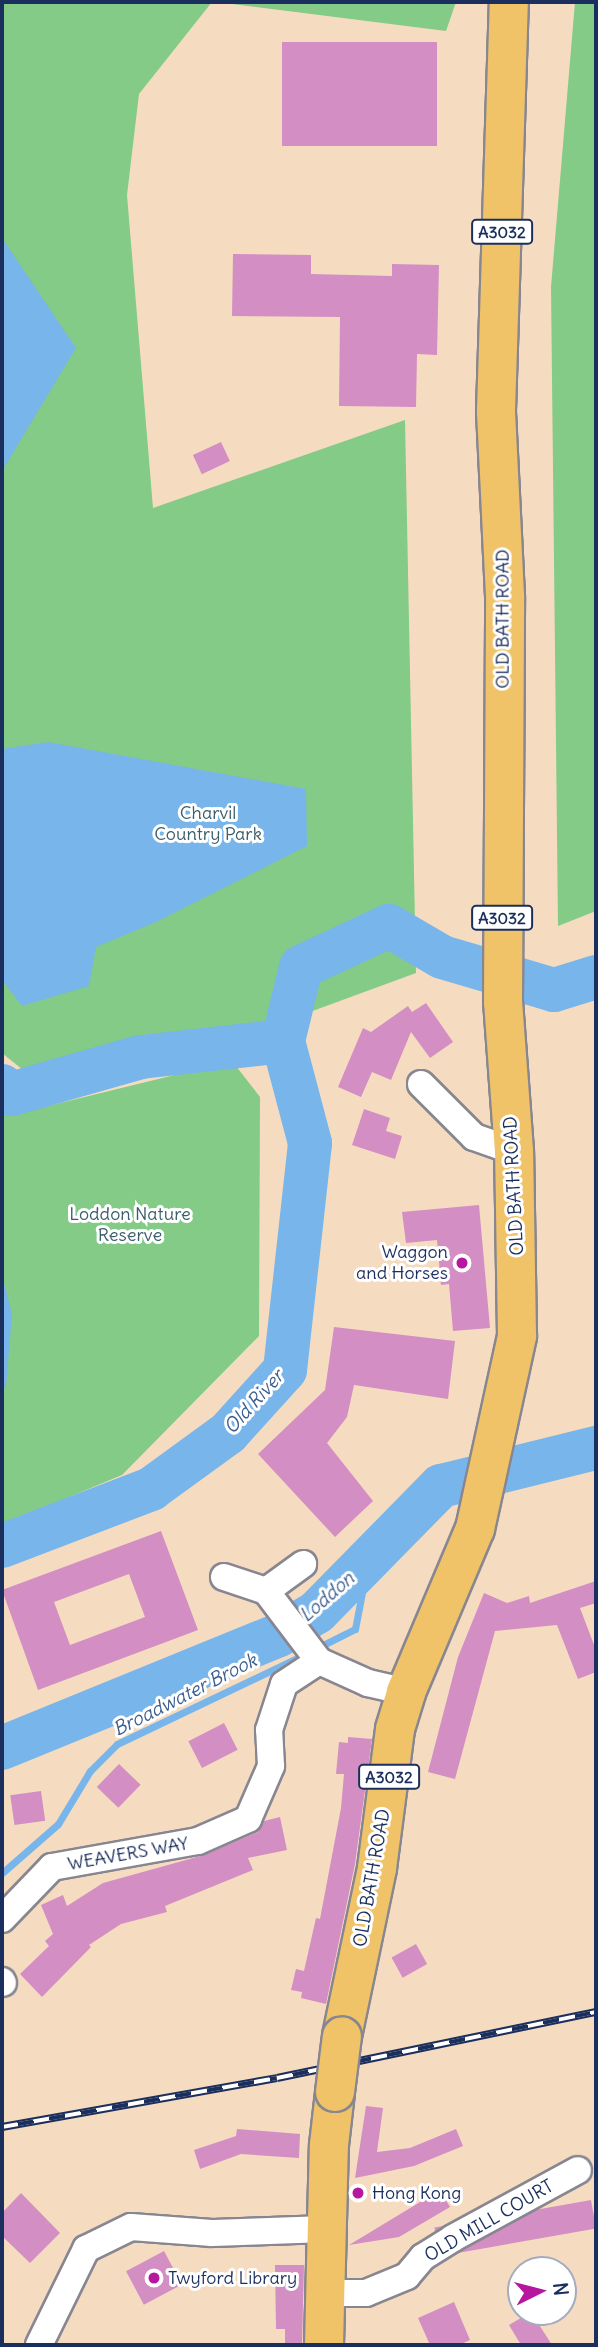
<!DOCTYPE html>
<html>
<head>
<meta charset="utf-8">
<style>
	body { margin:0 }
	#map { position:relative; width:598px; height:2347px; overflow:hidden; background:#f5dcc1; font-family:Delius,sans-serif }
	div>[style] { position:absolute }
	.green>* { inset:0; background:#83cb86 }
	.water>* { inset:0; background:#78b5ea }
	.stream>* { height:7px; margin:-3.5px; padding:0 3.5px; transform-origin:3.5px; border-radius:3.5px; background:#78b5ea }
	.river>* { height:44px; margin:-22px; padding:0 22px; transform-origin:22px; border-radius:22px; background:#78b5ea }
	.building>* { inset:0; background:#d38ec3; transform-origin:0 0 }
	.roads { filter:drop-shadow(2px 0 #888690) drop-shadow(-2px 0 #888690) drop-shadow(0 2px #888690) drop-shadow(0 -2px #888690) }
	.minor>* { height:26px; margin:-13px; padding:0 13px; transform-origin:13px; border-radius:13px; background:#fff }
	.primary>* { height:38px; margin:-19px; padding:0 19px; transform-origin:19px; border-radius:19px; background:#f0c369 }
	.rail>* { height:8px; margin-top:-4px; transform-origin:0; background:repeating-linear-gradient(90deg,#fff 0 16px,#1b2f5e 0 32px); box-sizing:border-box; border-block:2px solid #1b2f5e }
	.bridges { filter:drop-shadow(2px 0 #888690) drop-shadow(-2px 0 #888690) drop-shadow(0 2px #888690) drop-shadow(0 -2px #888690) }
	.primary-bridge>* { height:38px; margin:-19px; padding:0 19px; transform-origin:19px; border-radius:19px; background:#f0c369 }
	.dots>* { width:19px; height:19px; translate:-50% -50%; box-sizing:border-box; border:4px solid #fff; border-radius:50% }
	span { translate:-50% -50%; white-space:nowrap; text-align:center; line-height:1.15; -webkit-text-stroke:6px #fff; paint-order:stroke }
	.shield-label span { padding:2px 5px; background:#fff; border:2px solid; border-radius:5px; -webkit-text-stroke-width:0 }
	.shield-label { font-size:16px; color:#1b2f5e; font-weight:700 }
	.street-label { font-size:18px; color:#1b2f5e }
	.park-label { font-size:18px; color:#3a5e6a }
	.poi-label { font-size:18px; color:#1b2f5e }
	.right { translate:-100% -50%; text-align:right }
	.left { translate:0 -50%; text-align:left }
	.water-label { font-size:19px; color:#3c5e8f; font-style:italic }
	.frame { position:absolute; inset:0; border:4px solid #1b2f5e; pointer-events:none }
	.north { position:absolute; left:507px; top:2256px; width:70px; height:70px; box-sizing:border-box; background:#fff; border:2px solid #a4acbf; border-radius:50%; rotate:84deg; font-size:19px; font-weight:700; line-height:28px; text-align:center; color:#1b2f5e }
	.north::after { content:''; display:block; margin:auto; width:24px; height:32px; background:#b5179e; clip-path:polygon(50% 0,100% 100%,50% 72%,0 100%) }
</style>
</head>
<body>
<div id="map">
	<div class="green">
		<i style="clip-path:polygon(2px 2px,212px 2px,139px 94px,127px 195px,153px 508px,405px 420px,416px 973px,269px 1027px,144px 1035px,28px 1074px,2px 1053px)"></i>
		<i style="clip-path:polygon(216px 2px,456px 2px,446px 31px)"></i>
		<i style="clip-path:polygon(575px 2px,596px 2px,596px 911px,558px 926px,551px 287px)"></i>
		<i style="clip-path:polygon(232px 1061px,260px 1097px,259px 1336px,122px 1475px,2px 1525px,2px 1109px,15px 1114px)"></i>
	</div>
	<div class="water">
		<i style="clip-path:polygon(2px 238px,76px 348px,2px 471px)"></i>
		<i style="clip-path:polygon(48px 742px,306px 789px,307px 846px,156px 922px,96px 947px,89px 986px,22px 1006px,2px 980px,2px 749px)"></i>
		<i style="clip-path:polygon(2px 1275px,12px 1314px,6px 1386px,2px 1389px)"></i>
	</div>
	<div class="stream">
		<i style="left:317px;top:1648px;width:42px;rotate:-26.6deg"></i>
		<i style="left:355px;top:1629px;width:74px;rotate:-79.1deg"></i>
		<i style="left:2px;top:1873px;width:74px;rotate:-41.2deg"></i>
		<i style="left:58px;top:1824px;width:62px;rotate:-58.9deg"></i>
		<i style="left:90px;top:1771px;width:38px;rotate:-45deg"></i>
		<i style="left:117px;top:1744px;width:209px;rotate:-25.5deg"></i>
	</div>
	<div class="river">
		<i style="left:2px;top:1086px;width:12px;rotate:42deg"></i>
		<i style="left:11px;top:1094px;width:135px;rotate:-15.9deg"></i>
		<i style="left:141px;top:1057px;width:143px;rotate:-6.4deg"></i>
		<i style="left:2px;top:1546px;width:160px;rotate:-20.9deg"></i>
		<i style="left:151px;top:1489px;width:95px;rotate:-36deg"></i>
		<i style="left:228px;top:1433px;width:85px;rotate:-47.9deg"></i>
		<i style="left:285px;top:1370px;width:228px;rotate:-83.7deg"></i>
		<i style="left:310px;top:1143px;width:106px;rotate:-104.8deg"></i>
		<i style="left:283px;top:1041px;width:76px;rotate:-76.3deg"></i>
		<i style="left:301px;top:967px;width:97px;rotate:-25deg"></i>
		<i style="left:389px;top:926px;width:61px;rotate:30.3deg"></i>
		<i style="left:442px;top:957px;width:117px;rotate:16.4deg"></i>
		<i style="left:554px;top:990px;width:44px;rotate:-17.2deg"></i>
		<i style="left:2px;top:1748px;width:299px;rotate:-22.2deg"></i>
		<i style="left:279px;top:1635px;width:44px;rotate:-31.2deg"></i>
		<i style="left:317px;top:1612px;width:177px;rotate:-45.5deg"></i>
		<i style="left:441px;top:1486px;width:160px;rotate:-13.8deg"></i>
	</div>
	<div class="building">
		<i style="left:282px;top:42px;width:155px;height:104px"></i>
		<i style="clip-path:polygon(233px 254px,311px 255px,311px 274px,392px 276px,392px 264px,439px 265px,437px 355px,417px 354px,416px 407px,339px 406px,340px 317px,232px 316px)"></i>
		<i style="left:221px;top:442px;width:21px;height:31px;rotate:65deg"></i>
		<i style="clip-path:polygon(426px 1003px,453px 1042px,430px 1058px,411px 1032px,391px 1080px,372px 1072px,361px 1097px,338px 1087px,363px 1028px,371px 1032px,408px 1006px,412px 1012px)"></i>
		<i style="clip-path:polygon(364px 1109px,390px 1118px,386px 1131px,402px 1136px,395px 1159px,352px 1145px)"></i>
		<i style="clip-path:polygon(479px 1205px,490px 1328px,453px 1331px,449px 1284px,441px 1285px,437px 1240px,406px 1243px,402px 1212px)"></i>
		<i style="clip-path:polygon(334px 1327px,455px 1341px,448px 1399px,354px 1385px,347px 1417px,327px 1443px,373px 1501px,335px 1537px,258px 1454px,325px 1390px)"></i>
		<i style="clip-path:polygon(evenodd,161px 1531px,198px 1630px,38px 1690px,2px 1590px,161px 1531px,129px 1574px,145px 1617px,70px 1645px,54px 1602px,129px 1574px)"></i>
		<i style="clip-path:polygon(596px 1581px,596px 1603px,580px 1608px,596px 1650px,596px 1672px,578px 1679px,557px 1625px,495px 1631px,455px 1779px,428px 1772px,458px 1657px,484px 1593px,507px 1603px,529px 1596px,530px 1603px)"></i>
		<i style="left:224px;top:1723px;width:30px;height:40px;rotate:63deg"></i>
		<i style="clip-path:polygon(348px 1737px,372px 1739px,355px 1864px,326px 2004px,301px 1998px,302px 1992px,291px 1990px,296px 1969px,304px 1971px,316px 1918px,320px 1919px,341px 1808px,344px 1774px,336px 1774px,339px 1742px,348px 1743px)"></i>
		<i style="left:119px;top:1764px;width:30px;height:32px;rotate:44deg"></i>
		<i style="left:41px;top:1791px;width:30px;height:31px;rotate:82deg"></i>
		<i style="clip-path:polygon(280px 1817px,287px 1850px,248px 1858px,253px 1870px,165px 1906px,167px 1912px,121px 1924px,89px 1945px,91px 1947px,42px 1997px,20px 1974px,49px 1946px,45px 1941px,53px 1934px,41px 1905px,63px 1895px,67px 1906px,103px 1883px,204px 1855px,258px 1832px,264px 1821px)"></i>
		<i style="left:416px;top:1944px;width:23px;height:28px;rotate:61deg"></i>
		<i style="clip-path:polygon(366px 2106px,383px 2108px,377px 2152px,410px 2148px,456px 2129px,463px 2146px,414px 2166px,355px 2178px)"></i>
		<i style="clip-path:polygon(237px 2129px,300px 2134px,299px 2158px,241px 2154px,200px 2169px,194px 2150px,236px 2136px)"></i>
		<i style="clip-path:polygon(440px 2190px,450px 2207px,399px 2237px,349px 2245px)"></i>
		<i style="clip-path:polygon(21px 2193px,60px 2233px,30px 2263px,2px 2236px,2px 2213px)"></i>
		<i style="left:591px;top:2200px;width:29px;height:159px;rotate:80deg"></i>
		<i style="left:164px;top:2251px;width:38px;height:43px;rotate:62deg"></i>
		<i style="clip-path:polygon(275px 2265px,304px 2265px,302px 2345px,285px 2345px,285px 2329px,276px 2329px)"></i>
		<i style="clip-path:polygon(454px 2302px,470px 2340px,459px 2345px,430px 2345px,418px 2318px)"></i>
		<i style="clip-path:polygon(531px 2312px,552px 2345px,521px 2345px,509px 2325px)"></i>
	</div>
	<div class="roads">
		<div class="minor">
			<i style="left:421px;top:1084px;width:75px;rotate:45deg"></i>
			<i style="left:474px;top:1137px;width:42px;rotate:19.3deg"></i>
			<i style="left:224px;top:1577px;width:44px;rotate:18.4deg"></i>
			<i style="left:266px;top:1591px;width:88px;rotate:52.9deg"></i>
			<i style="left:266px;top:1591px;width:46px;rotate:-36.1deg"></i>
			<i style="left:2px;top:1919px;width:72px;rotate:-46.1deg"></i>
			<i style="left:52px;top:1867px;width:148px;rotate:-10.1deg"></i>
			<i style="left:198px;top:1841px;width:55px;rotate:-23.7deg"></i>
			<i style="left:248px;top:1819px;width:58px;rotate:-66.5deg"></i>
			<i style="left:271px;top:1766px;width:36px;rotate:-93deg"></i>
			<i style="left:269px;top:1730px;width:48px;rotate:-71.9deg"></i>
			<i style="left:284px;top:1684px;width:42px;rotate:-33.3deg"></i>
			<i style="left:319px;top:1661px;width:54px;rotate:24.2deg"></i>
			<i style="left:368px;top:1683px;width:39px;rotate:13deg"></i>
			<i style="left:2px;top:1981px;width:2px;rotate:63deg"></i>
			<i style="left:323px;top:2293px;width:43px"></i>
			<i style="left:366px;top:2293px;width:44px;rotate:-22.5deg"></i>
			<i style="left:407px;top:2276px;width:25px;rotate:-50deg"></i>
			<i style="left:423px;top:2257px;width:36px;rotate:-32deg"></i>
			<i style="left:453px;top:2238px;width:142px;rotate:-28.5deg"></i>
			<i style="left:39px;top:2345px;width:107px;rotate:-63.9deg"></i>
			<i style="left:86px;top:2249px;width:50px;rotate:-26.1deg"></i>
			<i style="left:131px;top:2227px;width:81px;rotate:4.2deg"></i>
			<i style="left:212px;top:2233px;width:115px;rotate:-2deg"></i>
		</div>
		<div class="primary">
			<i style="left:342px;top:2036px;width:172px;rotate:-78.2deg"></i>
			<i style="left:377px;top:1868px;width:140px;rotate:-82.6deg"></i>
			<i style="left:395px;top:1729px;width:39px;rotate:-73deg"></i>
			<i style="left:406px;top:1692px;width:177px;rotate:-67.1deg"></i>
			<i style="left:475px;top:1529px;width:198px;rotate:-77.7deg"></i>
			<i style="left:517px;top:1336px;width:185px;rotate:-90.9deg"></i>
			<i style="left:514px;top:1151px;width:149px;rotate:-94.2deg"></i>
			<i style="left:503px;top:1002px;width:406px;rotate:-89.7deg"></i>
			<i style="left:505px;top:596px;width:185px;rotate:-92.8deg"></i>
			<i style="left:496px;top:411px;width:409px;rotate:-88.2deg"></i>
			<i style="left:324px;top:2345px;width:200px;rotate:-88.6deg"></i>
			<i style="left:329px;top:2145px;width:53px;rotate:-83.5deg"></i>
		</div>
	</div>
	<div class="rail">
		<i style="left:2px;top:2127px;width:279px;rotate:-10.1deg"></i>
		<i style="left:277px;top:2078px;width:326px;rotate:-11.7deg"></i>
	</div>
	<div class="bridges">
		<div class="primary-bridge">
			<i style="left:335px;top:2092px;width:56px;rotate:-82.9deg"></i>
		</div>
	</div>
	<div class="dots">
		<i style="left:462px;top:1263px;background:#b5179e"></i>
		<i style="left:358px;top:2193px;background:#b5179e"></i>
		<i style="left:154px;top:2278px;background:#b5179e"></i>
	</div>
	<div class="shield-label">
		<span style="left:502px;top:232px">A3032</span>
		<span style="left:502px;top:918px">A3032</span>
		<span style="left:389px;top:1777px">A3032</span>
	</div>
	<div class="street-label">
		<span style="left:503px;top:619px;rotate:-90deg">OLD BATH ROAD</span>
		<span style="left:514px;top:1186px;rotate:-93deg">OLD BATH ROAD</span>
		<span style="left:128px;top:1854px;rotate:-10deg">WEAVERS WAY</span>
		<span style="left:372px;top:1878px;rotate:-80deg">OLD BATH ROAD</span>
		<span style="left:489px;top:2221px;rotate:-30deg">OLD MILL COURT</span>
	</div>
	<div class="park-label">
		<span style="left:208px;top:824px">Charvil<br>Country Park</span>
		<span style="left:130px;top:1225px">Loddon Nature<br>Reserve</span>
	</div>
	<div class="poi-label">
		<span class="right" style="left:448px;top:1263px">Waggon<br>and Horses</span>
		<span class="left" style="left:372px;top:2193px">Hong Kong</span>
		<span class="left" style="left:168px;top:2278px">Twyford Library</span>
	</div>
	<div class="water-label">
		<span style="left:254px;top:1402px;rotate:-48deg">Old River</span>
		<span style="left:327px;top:1597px;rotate:-41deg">Loddon</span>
		<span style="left:185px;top:1695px;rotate:-27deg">Broadwater Brook</span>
	</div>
	<div class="frame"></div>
	<div class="north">N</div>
</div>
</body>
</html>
